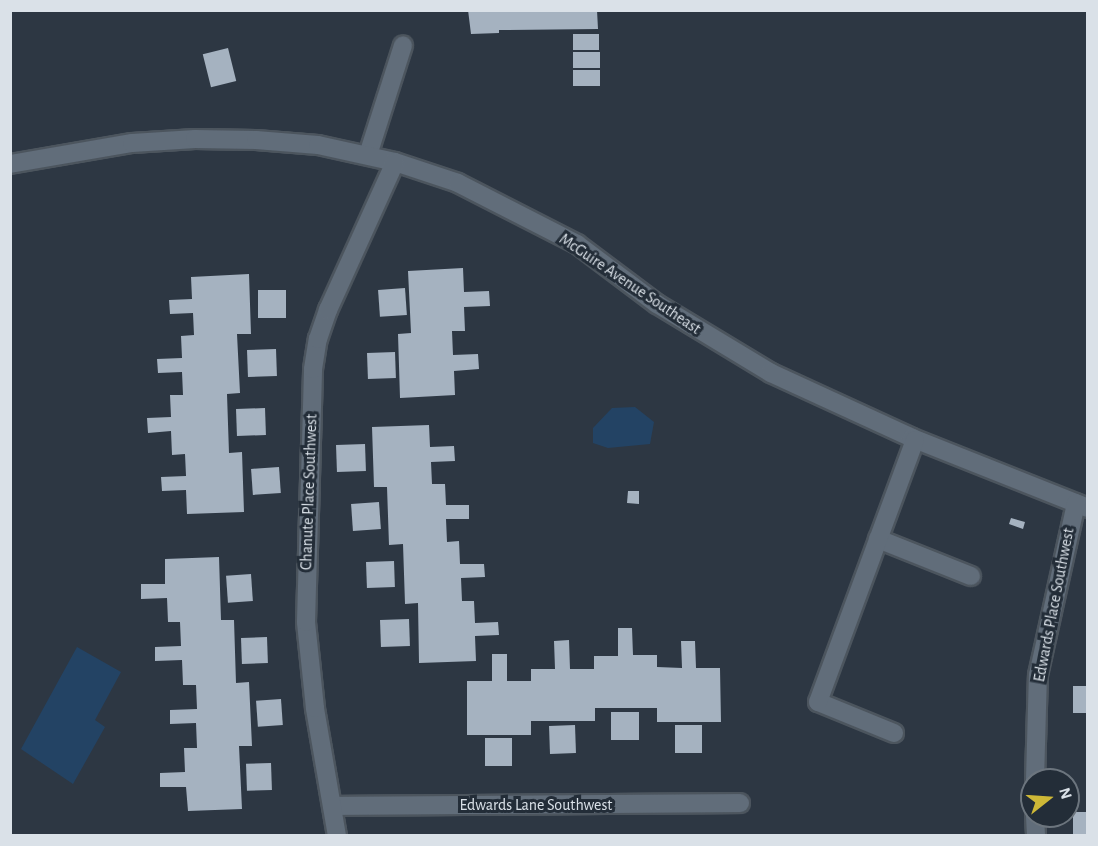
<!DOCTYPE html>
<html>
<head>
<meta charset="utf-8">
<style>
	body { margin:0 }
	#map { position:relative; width:1098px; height:846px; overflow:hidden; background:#2d3743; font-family:"Alegreya Sans",sans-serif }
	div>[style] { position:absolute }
	.green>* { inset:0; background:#234364 }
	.building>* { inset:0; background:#a5b2c0; transform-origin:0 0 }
	.roads { filter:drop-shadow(2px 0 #4c555e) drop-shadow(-2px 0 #4c555e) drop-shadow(0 2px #4c555e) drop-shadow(0 -2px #4c555e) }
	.minor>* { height:18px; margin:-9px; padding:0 9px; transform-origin:9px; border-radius:9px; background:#616d7a }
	span { translate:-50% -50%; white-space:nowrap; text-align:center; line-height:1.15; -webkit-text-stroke:6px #232d38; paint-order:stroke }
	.street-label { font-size:16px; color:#dae1e8 }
	.frame { position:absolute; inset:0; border:12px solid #dae1e8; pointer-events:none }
	.north { position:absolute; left:1020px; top:768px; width:60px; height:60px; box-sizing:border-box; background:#232d38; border:2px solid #6c757e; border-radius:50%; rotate:73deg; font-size:16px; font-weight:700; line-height:24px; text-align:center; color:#dae1e8 }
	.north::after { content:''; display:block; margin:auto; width:21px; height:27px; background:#ceb837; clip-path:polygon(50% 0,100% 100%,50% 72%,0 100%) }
</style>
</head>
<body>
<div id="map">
	<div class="green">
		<i style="clip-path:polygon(635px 407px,654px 422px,650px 444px,608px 448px,593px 443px,593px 428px,612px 408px)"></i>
		<i style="clip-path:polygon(77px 647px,121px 672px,95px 720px,105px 727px,73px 784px,21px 749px)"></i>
	</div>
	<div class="building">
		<i style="clip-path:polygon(468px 10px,597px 10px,598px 29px,499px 30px,499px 33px,471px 34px)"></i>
		<i style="left:573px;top:34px;width:26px;height:16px"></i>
		<i style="left:228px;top:48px;width:34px;height:26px;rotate:76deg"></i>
		<i style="left:573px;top:52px;width:27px;height:16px"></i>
		<i style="left:600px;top:70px;width:16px;height:27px;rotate:90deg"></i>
		<i style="clip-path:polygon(463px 268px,464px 292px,489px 291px,490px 306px,464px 307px,465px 331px,452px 331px,453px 355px,478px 354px,479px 369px,454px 371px,455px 395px,400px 398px,398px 334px,411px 333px,408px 271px)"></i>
		<i style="clip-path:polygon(249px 274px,251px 334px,237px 334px,240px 393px,227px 394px,229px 453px,242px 452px,244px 512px,187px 514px,186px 490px,162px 491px,161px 477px,186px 476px,185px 454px,172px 455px,171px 431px,148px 433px,147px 418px,171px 417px,170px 395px,183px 395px,182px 372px,158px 373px,157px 359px,182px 358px,181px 336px,194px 335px,193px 313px,170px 314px,169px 300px,192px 299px,191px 277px)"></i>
		<i style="left:405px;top:288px;width:27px;height:27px;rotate:86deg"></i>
		<i style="left:258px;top:290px;width:28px;height:28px"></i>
		<i style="left:276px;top:349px;width:27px;height:29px;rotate:88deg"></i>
		<i style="left:395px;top:352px;width:26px;height:28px;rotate:88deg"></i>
		<i style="left:265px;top:408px;width:27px;height:29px;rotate:88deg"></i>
		<i style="clip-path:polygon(429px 425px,430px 447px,454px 446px,455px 461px,431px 462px,432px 484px,445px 484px,446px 505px,469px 505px,469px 519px,446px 519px,447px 542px,459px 541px,460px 564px,484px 564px,485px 577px,461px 578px,462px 601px,474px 601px,475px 623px,498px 622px,499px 635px,475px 636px,476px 661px,419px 663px,418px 603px,405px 604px,403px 544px,389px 545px,387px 487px,374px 487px,372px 427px)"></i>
		<i style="left:365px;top:444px;width:27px;height:29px;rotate:88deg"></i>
		<i style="left:279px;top:467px;width:26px;height:28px;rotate:86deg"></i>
		<i style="clip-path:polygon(628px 491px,639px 491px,639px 504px,627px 503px)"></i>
		<i style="left:379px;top:502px;width:27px;height:28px;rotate:86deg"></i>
		<i style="clip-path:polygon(1011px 518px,1025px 522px,1023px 529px,1009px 524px)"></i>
		<i style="clip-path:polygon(219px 557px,221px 620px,234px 620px,236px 683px,249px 682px,252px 746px,239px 746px,242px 809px,188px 811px,186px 787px,160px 787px,160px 773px,185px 772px,184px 748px,197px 748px,196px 723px,170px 724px,170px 710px,197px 709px,196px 685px,183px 685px,182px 660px,155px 661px,155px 647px,181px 646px,180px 622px,168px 622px,167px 598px,141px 599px,141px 584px,165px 584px,165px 559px)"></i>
		<i style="left:394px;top:561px;width:26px;height:28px;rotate:88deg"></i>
		<i style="left:251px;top:574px;width:27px;height:25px;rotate:86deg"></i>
		<i style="left:409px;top:619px;width:27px;height:29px;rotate:88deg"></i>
		<i style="clip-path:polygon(618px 628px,632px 628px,633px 655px,657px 655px,657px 667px,682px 668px,681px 641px,695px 641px,696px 668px,720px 668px,721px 722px,657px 722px,657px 708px,595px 708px,595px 721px,531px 721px,531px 735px,467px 735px,467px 681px,492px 681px,492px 654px,507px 654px,507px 681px,531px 681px,531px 669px,555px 669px,554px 641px,569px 640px,570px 669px,594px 669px,594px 656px,618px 656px)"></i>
		<i style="left:267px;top:637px;width:26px;height:26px;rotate:88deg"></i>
		<i style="left:1073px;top:686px;width:15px;height:27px"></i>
		<i style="left:281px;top:699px;width:26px;height:25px;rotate:86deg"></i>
		<i style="left:611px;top:712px;width:28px;height:28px"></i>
		<i style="left:575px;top:725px;width:28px;height:26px;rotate:88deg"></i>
		<i style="left:675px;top:725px;width:27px;height:28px"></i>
		<i style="left:485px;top:738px;width:27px;height:28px"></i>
		<i style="left:271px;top:763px;width:27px;height:25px;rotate:88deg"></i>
		<i style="left:1073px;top:812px;width:15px;height:24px"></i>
	</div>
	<div class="roads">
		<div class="minor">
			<i style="left:368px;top:155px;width:115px;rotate:-72.3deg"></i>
			<i style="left:10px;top:164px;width:124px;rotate:-9.8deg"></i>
			<i style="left:132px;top:143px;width:63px;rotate:-3.6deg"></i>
			<i style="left:195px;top:139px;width:61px;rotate:0.9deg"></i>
			<i style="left:256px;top:140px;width:62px;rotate:4.6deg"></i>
			<i style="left:318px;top:145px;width:79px;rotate:12.4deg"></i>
			<i style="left:395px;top:162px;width:66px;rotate:18.4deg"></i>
			<i style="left:458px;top:183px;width:134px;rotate:27.1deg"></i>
			<i style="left:577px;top:244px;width:100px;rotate:36.9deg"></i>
			<i style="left:657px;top:304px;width:133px;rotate:31.2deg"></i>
			<i style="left:771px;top:373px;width:155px;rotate:24.7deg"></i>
			<i style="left:912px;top:438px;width:189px;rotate:21.7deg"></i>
			<i style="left:878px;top:539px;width:100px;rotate:21.7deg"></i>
			<i style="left:894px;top:733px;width:82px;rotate:-157.8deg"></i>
			<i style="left:818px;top:702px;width:279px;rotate:-69.7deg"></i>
			<i style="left:1035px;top:780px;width:105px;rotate:-88.4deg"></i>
			<i style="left:1038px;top:675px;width:176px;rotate:-77.5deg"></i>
			<i style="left:332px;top:806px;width:408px;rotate:-0.4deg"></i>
			<i style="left:1035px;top:816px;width:20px;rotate:87deg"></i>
			<i style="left:337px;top:836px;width:130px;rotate:-99.8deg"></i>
			<i style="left:315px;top:708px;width:86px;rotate:-96deg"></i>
			<i style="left:306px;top:622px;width:253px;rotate:-88.4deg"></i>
			<i style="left:313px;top:369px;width:30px;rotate:-81deg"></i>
			<i style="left:318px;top:339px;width:31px;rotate:-71deg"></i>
			<i style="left:328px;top:310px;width:162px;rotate:-65.6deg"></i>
		</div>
	</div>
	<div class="street-label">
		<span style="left:630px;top:284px;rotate:34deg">McGuire Avenue Southeast</span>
		<span style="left:309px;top:492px;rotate:-88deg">Chanute Place Southwest</span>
		<span style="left:1054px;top:605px;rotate:-79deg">Edwards Place Southwest</span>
		<span style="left:536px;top:805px">Edwards Lane Southwest</span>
	</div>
	<div class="frame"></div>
	<div class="north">N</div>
</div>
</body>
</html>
